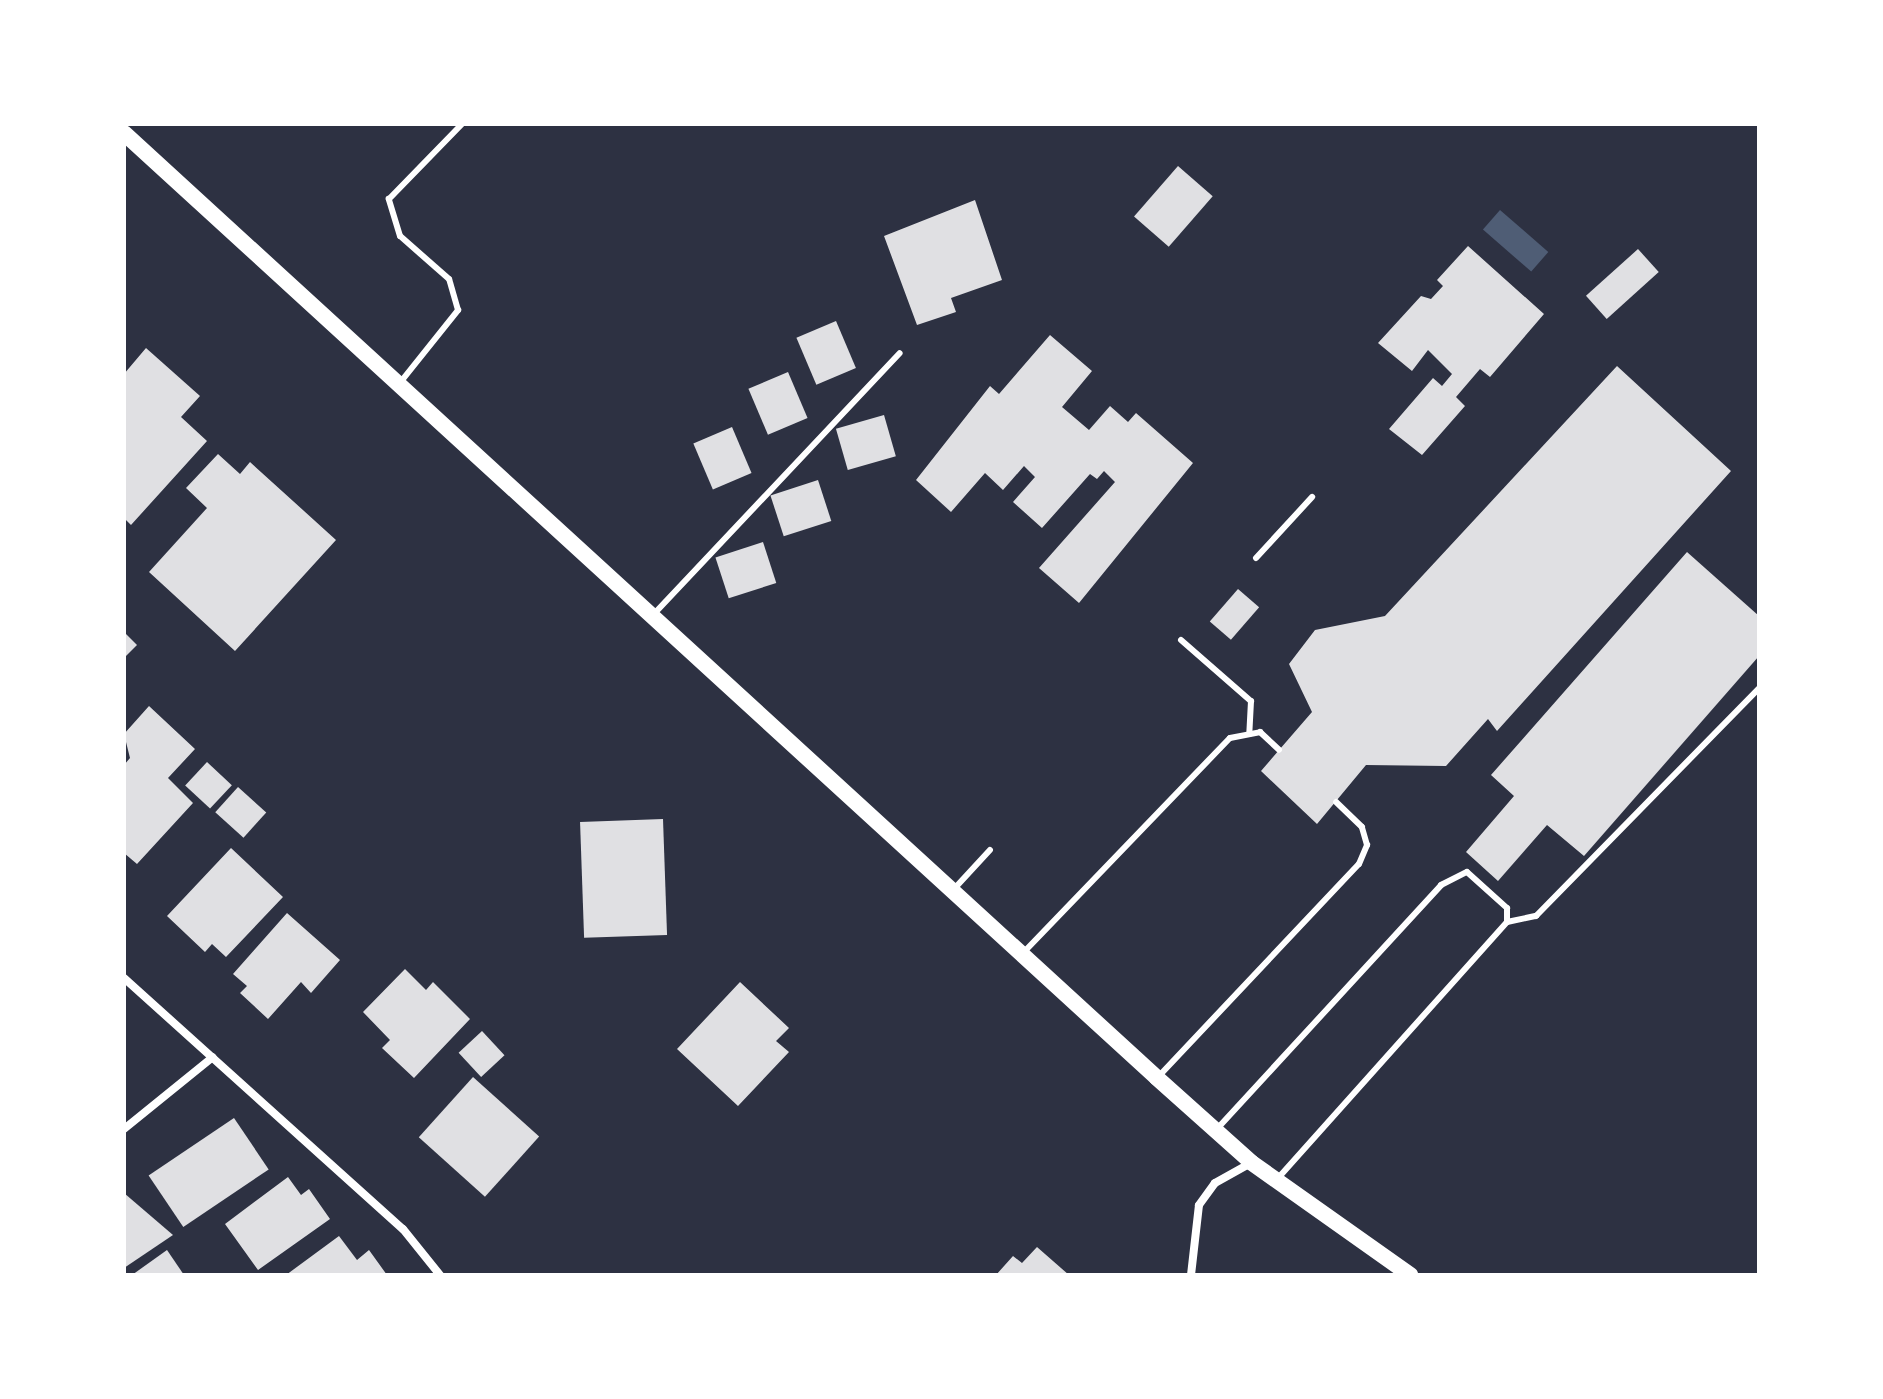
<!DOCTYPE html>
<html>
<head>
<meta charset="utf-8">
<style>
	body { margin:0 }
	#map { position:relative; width:1883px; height:1399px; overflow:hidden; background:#2d3142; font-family:"Nunito Sans",sans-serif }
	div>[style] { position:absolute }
	.water>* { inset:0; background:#4f5d75; transform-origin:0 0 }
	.building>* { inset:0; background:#e0e0e3; transform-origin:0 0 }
	.service>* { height:6px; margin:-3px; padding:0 3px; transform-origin:3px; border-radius:3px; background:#fff }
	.minor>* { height:8px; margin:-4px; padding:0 4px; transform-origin:4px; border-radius:4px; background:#fff }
	.secondary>* { height:16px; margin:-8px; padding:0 8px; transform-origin:8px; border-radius:8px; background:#fff }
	span { translate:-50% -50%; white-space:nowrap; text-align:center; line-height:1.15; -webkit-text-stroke:6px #fff; paint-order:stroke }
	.frame { position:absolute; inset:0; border:126px solid #fff; pointer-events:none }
</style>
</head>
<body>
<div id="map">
	<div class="water">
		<i style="left:1500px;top:210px;width:64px;height:26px;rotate:41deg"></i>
	</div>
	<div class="building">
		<i style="left:1178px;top:166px;width:46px;height:67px;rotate:41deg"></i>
		<i style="clip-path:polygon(975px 200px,1002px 280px,951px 298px,956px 312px,917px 325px,884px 236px)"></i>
		<i style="clip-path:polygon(1468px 246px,1544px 314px,1490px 377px,1480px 369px,1456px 397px,1465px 406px,1422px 455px,1389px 429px,1433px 378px,1442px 386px,1452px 374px,1428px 350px,1412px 371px,1378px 343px,1421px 296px,1431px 299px,1443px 286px,1437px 280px)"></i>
		<i style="left:1638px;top:249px;width:31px;height:70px;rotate:48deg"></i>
		<i style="left:836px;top:321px;width:51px;height:43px;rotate:67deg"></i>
		<i style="clip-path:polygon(1050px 335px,1092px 371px,1062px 407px,1089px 430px,1110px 406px,1128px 422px,1136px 413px,1193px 463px,1079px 603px,1039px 568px,1115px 482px,1104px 471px,1097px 479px,1090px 474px,1042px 528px,1013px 502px,1035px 477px,1024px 466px,1003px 490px,985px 473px,951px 512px,916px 480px,990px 386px,999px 394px)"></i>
		<i style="clip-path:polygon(146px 348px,200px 396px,181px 417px,207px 441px,131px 525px,124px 518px,124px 374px)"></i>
		<i style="clip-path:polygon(1617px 366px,1731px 471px,1497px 731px,1488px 719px,1446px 766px,1366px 765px,1317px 824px,1261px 771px,1312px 712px,1289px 664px,1315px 630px,1385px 616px)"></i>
		<i style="left:788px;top:372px;width:50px;height:43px;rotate:67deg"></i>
		<i style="left:884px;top:415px;width:43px;height:50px;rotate:74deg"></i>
		<i style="left:732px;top:427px;width:50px;height:42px;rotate:67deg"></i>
		<i style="clip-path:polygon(218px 454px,240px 474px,250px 462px,336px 540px,235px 651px,149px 572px,207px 508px,186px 488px)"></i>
		<i style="left:818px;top:480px;width:43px;height:50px;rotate:72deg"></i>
		<i style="left:763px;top:542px;width:43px;height:50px;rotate:72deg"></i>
		<i style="clip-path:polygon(1687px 552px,1759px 616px,1759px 656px,1584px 856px,1547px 825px,1498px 881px,1466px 852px,1514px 796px,1491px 775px)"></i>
		<i style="left:1238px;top:589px;width:28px;height:43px;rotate:41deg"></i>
		<i style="clip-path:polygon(124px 632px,137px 645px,124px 658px)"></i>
		<i style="clip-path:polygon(149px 706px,195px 749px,168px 778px,193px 803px,137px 864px,124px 853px,124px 765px,130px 758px,124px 734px)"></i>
		<i style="left:207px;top:762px;width:34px;height:32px;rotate:43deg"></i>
		<i style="left:238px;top:787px;width:38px;height:34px;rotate:42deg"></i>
		<i style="left:663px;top:819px;width:116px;height:83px;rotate:88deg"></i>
		<i style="clip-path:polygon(231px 848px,283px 897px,226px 957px,212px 944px,205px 952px,167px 916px)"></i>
		<i style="clip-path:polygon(287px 913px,340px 960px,311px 993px,301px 982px,268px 1019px,240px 993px,247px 986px,233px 974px)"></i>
		<i style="clip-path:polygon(405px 969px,426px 990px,433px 982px,470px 1019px,414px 1078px,382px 1048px,390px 1040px,363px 1012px)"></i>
		<i style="clip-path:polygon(740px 982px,789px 1028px,776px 1041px,789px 1052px,738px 1106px,677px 1049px)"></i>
		<i style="left:482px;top:1031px;width:33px;height:32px;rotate:47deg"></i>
		<i style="left:473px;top:1077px;width:89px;height:81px;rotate:42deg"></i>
		<i style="left:234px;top:1118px;width:62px;height:103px;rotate:56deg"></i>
		<i style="clip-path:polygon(288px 1177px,301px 1195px,309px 1189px,330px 1219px,258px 1270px,225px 1224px)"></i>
		<i style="clip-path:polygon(124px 1193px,173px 1235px,124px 1268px)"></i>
		<i style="clip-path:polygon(339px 1236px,357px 1260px,369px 1250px,387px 1275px,286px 1275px)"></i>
		<i style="clip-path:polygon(1037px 1247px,1069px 1275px,996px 1275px,1013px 1256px,1022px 1263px)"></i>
		<i style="clip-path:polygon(167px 1250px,184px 1275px,132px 1275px)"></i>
	</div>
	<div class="service">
		<i style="left:399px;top:384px;width:95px;rotate:-51.4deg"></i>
		<i style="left:458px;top:310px;width:32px;rotate:-106deg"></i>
		<i style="left:449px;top:279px;width:65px;rotate:-138.7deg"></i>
		<i style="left:400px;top:236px;width:39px;rotate:-107deg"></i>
		<i style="left:389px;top:199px;width:105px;rotate:-45.8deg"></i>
		<i style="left:1256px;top:558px;width:83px;rotate:-47.4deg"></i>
		<i style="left:652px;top:616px;width:361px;rotate:-46.7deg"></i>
		<i style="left:1181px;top:640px;width:93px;rotate:41.1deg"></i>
		<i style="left:1251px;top:701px;width:33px;rotate:93deg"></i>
		<i style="left:954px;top:889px;width:53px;rotate:-47.3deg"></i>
		<i style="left:1507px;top:922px;width:30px;rotate:-12deg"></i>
		<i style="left:1536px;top:916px;width:319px;rotate:-45.6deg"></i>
		<i style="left:1023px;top:953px;width:298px;rotate:-46.1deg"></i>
		<i style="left:1230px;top:738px;width:31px;rotate:-11deg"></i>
		<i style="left:1260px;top:732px;width:26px;rotate:43deg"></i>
		<i style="left:1159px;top:1076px;width:291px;rotate:-46.7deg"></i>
		<i style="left:1359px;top:864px;width:21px;rotate:-67deg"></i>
		<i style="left:1367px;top:845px;width:19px;rotate:-106deg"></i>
		<i style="left:1362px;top:827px;width:36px;rotate:-136deg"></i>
		<i style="left:1216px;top:1130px;width:333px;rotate:-47.4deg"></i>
		<i style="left:1441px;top:885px;width:29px;rotate:-27deg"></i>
		<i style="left:1467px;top:872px;width:54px;rotate:42deg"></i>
		<i style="left:1507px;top:908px;width:14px;rotate:90deg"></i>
		<i style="left:1507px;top:922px;width:345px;rotate:131.8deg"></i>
	</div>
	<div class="minor">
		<i style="left:124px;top:978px;width:375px;rotate:42deg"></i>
		<i style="left:403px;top:1229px;width:59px;rotate:51.2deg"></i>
		<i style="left:124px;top:1129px;width:114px;rotate:-39deg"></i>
		<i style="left:1191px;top:1275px;width:70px;rotate:-83.5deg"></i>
		<i style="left:1199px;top:1205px;width:27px;rotate:-54deg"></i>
		<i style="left:1215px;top:1183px;width:41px;rotate:-29.1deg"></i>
	</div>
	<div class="secondary">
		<i style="left:124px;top:133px;width:1400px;rotate:42.45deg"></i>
		<i style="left:1157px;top:1078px;width:127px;rotate:41.8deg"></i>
		<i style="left:1252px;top:1163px;width:194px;rotate:35.3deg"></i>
	</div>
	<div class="frame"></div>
</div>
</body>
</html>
